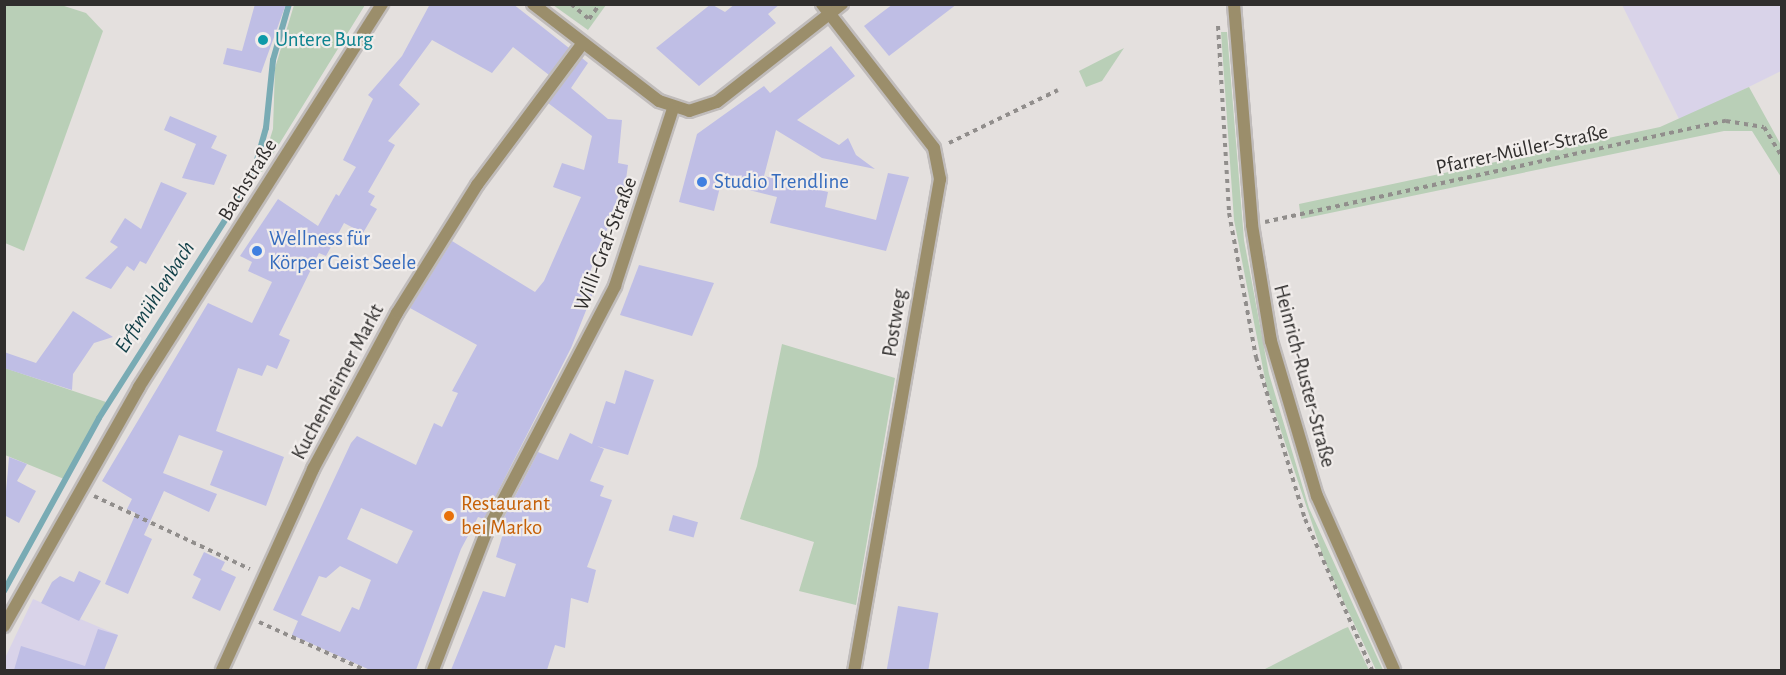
<!DOCTYPE html>
<html>
<head>
<meta charset="utf-8">
<style>
	body { margin:0 }
	#map { position:relative; width:1786px; height:675px; overflow:hidden; background:#e4e0de; font-family:"Alegreya Sans",sans-serif }
	div>[style] { position:absolute }
	.commercial>* { inset:0; background:#d9d3e9 }
	.green>* { inset:0; background:#b9cfb7 }
	.stream>* { height:6px; margin:-3px; padding:0 3px; transform-origin:3px; border-radius:3px; background:#79abb4 }
	.building>* { inset:0; background:#bfbee5; transform-origin:0 0 }
	.path>* { height:4px; margin-top:-2px; transform-origin:0; background:repeating-linear-gradient(90deg,#918e8c 0 4.5px,transparent 0 9px) }
	.roads { filter:drop-shadow(2px 0 #c0bcbb) drop-shadow(-2px 0 #c0bcbb) drop-shadow(0 2px #c0bcbb) drop-shadow(0 -2px #c0bcbb) }
	.lane>* { height:12px; margin:-6px; padding:0 6px; transform-origin:6px; border-radius:6px; background:#9b8e6b }
	.street>* { height:12px; margin:-6px; padding:0 6px; transform-origin:6px; border-radius:6px; background:#9b8e6b }
	.dots>* { width:16px; height:16px; translate:-50% -50%; box-sizing:border-box; border:3px solid #f1edeb; border-radius:50% }
	span { translate:-50% -50%; white-space:nowrap; text-align:center; line-height:1.15; -webkit-text-stroke:4.5px #f1edeb; paint-order:stroke }
	.culture-label { font-size:21px; color:#0d838f }
	.left { translate:0 -50%; text-align:left }
	.street-label { font-size:21px; color:#302e2d }
	.shop-label { font-size:21px; color:#366cbe }
	.food-label { font-size:21px; color:#c56008 }
	.water-label { font-size:22px; color:#103f47; font-style:italic }
	.frame { position:absolute; inset:0; border:6px solid #302e2d; pointer-events:none }
</style>
</head>
<body>
<div id="map">
	<div class="commercial">
		<i style="clip-path:polygon(1622px 5px,1781px 5px,1781px 71px,1680px 121px)"></i>
		<i style="clip-path:polygon(33px 599px,118px 635px,104px 670px,5px 670px,5px 658px)"></i>
	</div>
	<div class="green">
		<i style="clip-path:polygon(5px 4px,61px 5px,86px 13px,103px 31px,24px 251px,5px 243px)"></i>
		<i style="clip-path:polygon(294px 5px,365px 5px,257px 180px,273px 129px,275px 68px)"></i>
		<i style="clip-path:polygon(553px 5px,606px 5px,588px 30px)"></i>
		<i style="clip-path:polygon(1221px 32px,1227px 32px,1244px 240px,1269px 374px,1309px 508px,1383px 670px,1376px 670px,1325px 562px,1267px 389px,1234px 220px)"></i>
		<i style="clip-path:polygon(1124px 48px,1102px 81px,1086px 87px,1079px 71px)"></i>
		<i style="clip-path:polygon(1749px 87px,1781px 145px,1781px 177px,1752px 131px,1724px 131px,1301px 219px,1299px 204px,1660px 127px)"></i>
		<i style="clip-path:polygon(782px 344px,895px 378px,856px 605px,799px 591px,814px 542px,740px 519px,757px 466px)"></i>
		<i style="clip-path:polygon(5px 368px,106px 402px,64px 479px,5px 455px)"></i>
		<i style="clip-path:polygon(1348px 627px,1369px 670px,1263px 670px,1343px 629px)"></i>
	</div>
	<div class="stream">
		<i style="left:4px;top:591px;width:197px;rotate:-61.2deg"></i>
		<i style="left:99px;top:418px;width:285px;rotate:-57.5deg"></i>
		<i style="left:252px;top:178px;width:52px;rotate:-74.4deg"></i>
		<i style="left:266px;top:128px;width:68px;rotate:-84.1deg"></i>
		<i style="left:273px;top:60px;width:58px;rotate:-74.1deg"></i>
	</div>
	<div class="building">
		<i style="clip-path:polygon(255px 4px,286px 4px,261px 73px,223px 64px,227px 48px,242px 51px)"></i>
		<i style="clip-path:polygon(430px 4px,513px 4px,569px 48px,549px 75px,513px 47px,492px 73px,432px 40px,399px 85px,420px 104px,388px 141px,395px 145px,368px 192px,375px 196px,370px 205px,377px 209px,363px 233px,344px 223px,326px 256px,319px 253px,279px 335px,290px 340px,277px 369px,267px 365px,262px 376px,238px 368px,216px 431px,284px 457px,266px 506px,210px 485px,223px 451px,179px 435px,163px 473px,217px 494px,209px 512px,164px 491px,144px 535px,152px 539px,128px 594px,105px 584px,136px 513px,127px 509px,132px 499px,102px 481px,208px 303px,252px 323px,272px 282px,248px 271px,252px 262px,240px 256px,278px 199px,318px 226px,336px 194px,339px 196px,356px 167px,343px 160px,373px 99px,368px 95px,402px 56px)"></i>
		<i style="clip-path:polygon(711px 4px,725px 12px,735px 4px,780px 4px,768px 14px,776px 23px,699px 86px,656px 48px)"></i>
		<i style="clip-path:polygon(893px 4px,957px 4px,889px 56px,864px 26px)"></i>
		<i style="clip-path:polygon(831px 46px,855px 76px,797px 120px,839px 145px,848px 138px,856px 155px,875px 169px,822px 158px,776px 130px,764px 176px,828px 192px,825px 207px,876px 220px,888px 173px,909px 177px,886px 251px,770px 223px,777px 197px,721px 183px,714px 211px,679px 202px,697px 134px,764px 86px,770px 93px)"></i>
		<i style="clip-path:polygon(evenodd,582px 58px,588px 63px,571px 88px,608px 119px,622px 120px,618px 163px,628px 165px,624px 194px,630px 196px,625px 217px,613px 215px,585px 284px,595px 288px,571px 348px,484px 519px,478px 517px,461px 549px,416px 670px,370px 670px,292px 635px,298px 621px,273px 610px,351px 443px,357px 436px,416px 465px,434px 423px,442px 427px,458px 393px,452px 391px,477px 345px,410px 308px,452px 241px,535px 292px,544px 281px,581px 197px,553px 187px,562px 163px,584px 170px,592px 136px,548px 103px,582px 58px,361px 508px,413px 531px,397px 564px,347px 539px,361px 508px,582px 58px,340px 566px,371px 580px,359px 610px,352px 607px,340px 632px,301px 615px,319px 576px,326px 578px,340px 566px)"></i>
		<i style="clip-path:polygon(170px 116px,217px 136px,211px 148px,227px 155px,214px 185px,182px 178px,196px 144px,164px 130px)"></i>
		<i style="clip-path:polygon(161px 182px,187px 193px,146px 264px,140px 261px,134px 271px,127px 266px,111px 289px,85px 278px,118px 247px,110px 242px,125px 218px,141px 229px)"></i>
		<i style="clip-path:polygon(639px 265px,714px 283px,692px 336px,620px 315px)"></i>
		<i style="clip-path:polygon(73px 311px,113px 337px,94px 343px,73px 374px,72px 390px,4px 368px,4px 352px,36px 363px)"></i>
		<i style="clip-path:polygon(625px 370px,654px 380px,628px 455px,597px 446px,604px 449px,590px 481px,604px 486px,600px 496px,612px 500px,587px 567px,596px 570px,588px 603px,571px 598px,565px 648px,555px 645px,547px 670px,451px 670px,483px 591px,505px 597px,516px 564px,496px 557px,505px 527px,500px 525px,538px 452px,558px 460px,570px 433px,592px 444px,606px 401px,615px 404px)"></i>
		<i style="clip-path:polygon(9px 457px,27px 464px,17px 481px,36px 491px,19px 523px,4px 515px)"></i>
		<i style="left:673px;top:515px;width:26px;height:16px;rotate:16deg"></i>
		<i style="clip-path:polygon(204px 552px,225px 562px,221px 570px,236px 577px,220px 611px,192px 598px,201px 579px,193px 575px)"></i>
		<i style="clip-path:polygon(79px 571px,101px 581px,79px 621px,41px 603px,52px 582px,60px 576px,74px 582px)"></i>
		<i style="left:898px;top:606px;width:41px;height:65px;rotate:10deg"></i>
		<i style="clip-path:polygon(98px 629px,118px 635px,104px 670px,14px 670px,21px 646px,85px 666px)"></i>
	</div>
	<div class="path">
		<i style="left:571px;top:4px;width:23px;rotate:40deg"></i>
		<i style="left:589px;top:19px;width:19px;rotate:-54deg"></i>
		<i style="left:1218px;top:26px;width:187px;rotate:86.6deg"></i>
		<i style="left:1229px;top:213px;width:147px;rotate:79.4deg"></i>
		<i style="left:1256px;top:357px;width:169px;rotate:73.2deg"></i>
		<i style="left:1305px;top:519px;width:165px;rotate:66.1deg"></i>
		<i style="left:949px;top:143px;width:121px;rotate:-25.9deg"></i>
		<i style="left:1265px;top:222px;width:472px;rotate:-12.4deg"></i>
		<i style="left:1726px;top:121px;width:38px;rotate:9deg"></i>
		<i style="left:1764px;top:127px;width:35px;rotate:59deg"></i>
		<i style="left:94px;top:496px;width:172px;rotate:25.1deg"></i>
		<i style="left:259px;top:622px;width:116px;rotate:24.4deg"></i>
	</div>
	<div class="roads">
		<div class="lane">
			<i style="left:222px;top:670px;width:221px;rotate:-65.6deg"></i>
			<i style="left:313px;top:469px;width:177px;rotate:-61.7deg"></i>
			<i style="left:397px;top:313px;width:151px;rotate:-58deg"></i>
			<i style="left:477px;top:185px;width:177px;rotate:-53.3deg"></i>
		</div>
		<div class="street">
			<i style="left:533px;top:4px;width:159px;rotate:37.6deg"></i>
			<i style="left:659px;top:101px;width:32px;rotate:18deg"></i>
			<i style="left:689px;top:111px;width:29px;rotate:-18deg"></i>
			<i style="left:717px;top:102px;width:159px;rotate:-38.1deg"></i>
			<i style="left:822px;top:4px;width:182px;rotate:52.1deg"></i>
			<i style="left:934px;top:148px;width:32px;rotate:79deg"></i>
			<i style="left:940px;top:179px;width:498px;rotate:99.9deg"></i>
			<i style="left:1234px;top:4px;width:222px;rotate:85.3deg"></i>
			<i style="left:1252px;top:225px;width:118px;rotate:80.7deg"></i>
			<i style="left:1271px;top:341px;width:162px;rotate:73.5deg"></i>
			<i style="left:1317px;top:496px;width:190px;rotate:66.1deg"></i>
			<i style="left:4px;top:626px;width:274px;rotate:-60.5deg"></i>
			<i style="left:139px;top:387px;width:454px;rotate:-57.6deg"></i>
			<i style="left:433px;top:670px;width:147px;rotate:-68.9deg"></i>
			<i style="left:486px;top:533px;width:279px;rotate:-62.4deg"></i>
			<i style="left:615px;top:286px;width:186px;rotate:-71.9deg"></i>
		</div>
	</div>
	<div class="dots">
		<i style="left:263px;top:40px;background:#0f9aa8"></i>
		<i style="left:702px;top:182px;background:#3f7fe0"></i>
		<i style="left:257px;top:251px;background:#3f7fe0"></i>
		<i style="left:449px;top:516px;background:#e8710a"></i>
	</div>
	<div class="culture-label">
		<span class="left" style="left:275px;top:40px">Untere Burg</span>
	</div>
	<div class="street-label">
		<span style="left:1522px;top:150px;rotate:-12deg">Pfarrer-Müller-Straße</span>
		<span style="left:248px;top:180px;rotate:-58deg">Bachstraße</span>
		<span style="left:606px;top:244px;rotate:-69deg">Willi-Graf-Straße</span>
		<span style="left:895px;top:323px;rotate:-81deg">Postweg</span>
		<span style="left:1304px;top:376px;rotate:75deg">Heinrich-Ruster-Straße</span>
		<span style="left:338px;top:382px;rotate:-62deg">Kuchenheimer Markt</span>
	</div>
	<div class="shop-label">
		<span class="left" style="left:714px;top:182px">Studio Trendline</span>
		<span class="left" style="left:269px;top:251px">Wellness für<br>Körper Geist Seele</span>
	</div>
	<div class="food-label">
		<span class="left" style="left:461px;top:516px">Restaurant<br>bei Marko</span>
	</div>
	<div class="water-label">
		<span style="left:155px;top:297px;rotate:-57deg">Erftmühlenbach</span>
	</div>
	<div class="frame"></div>
</div>
</body>
</html>
